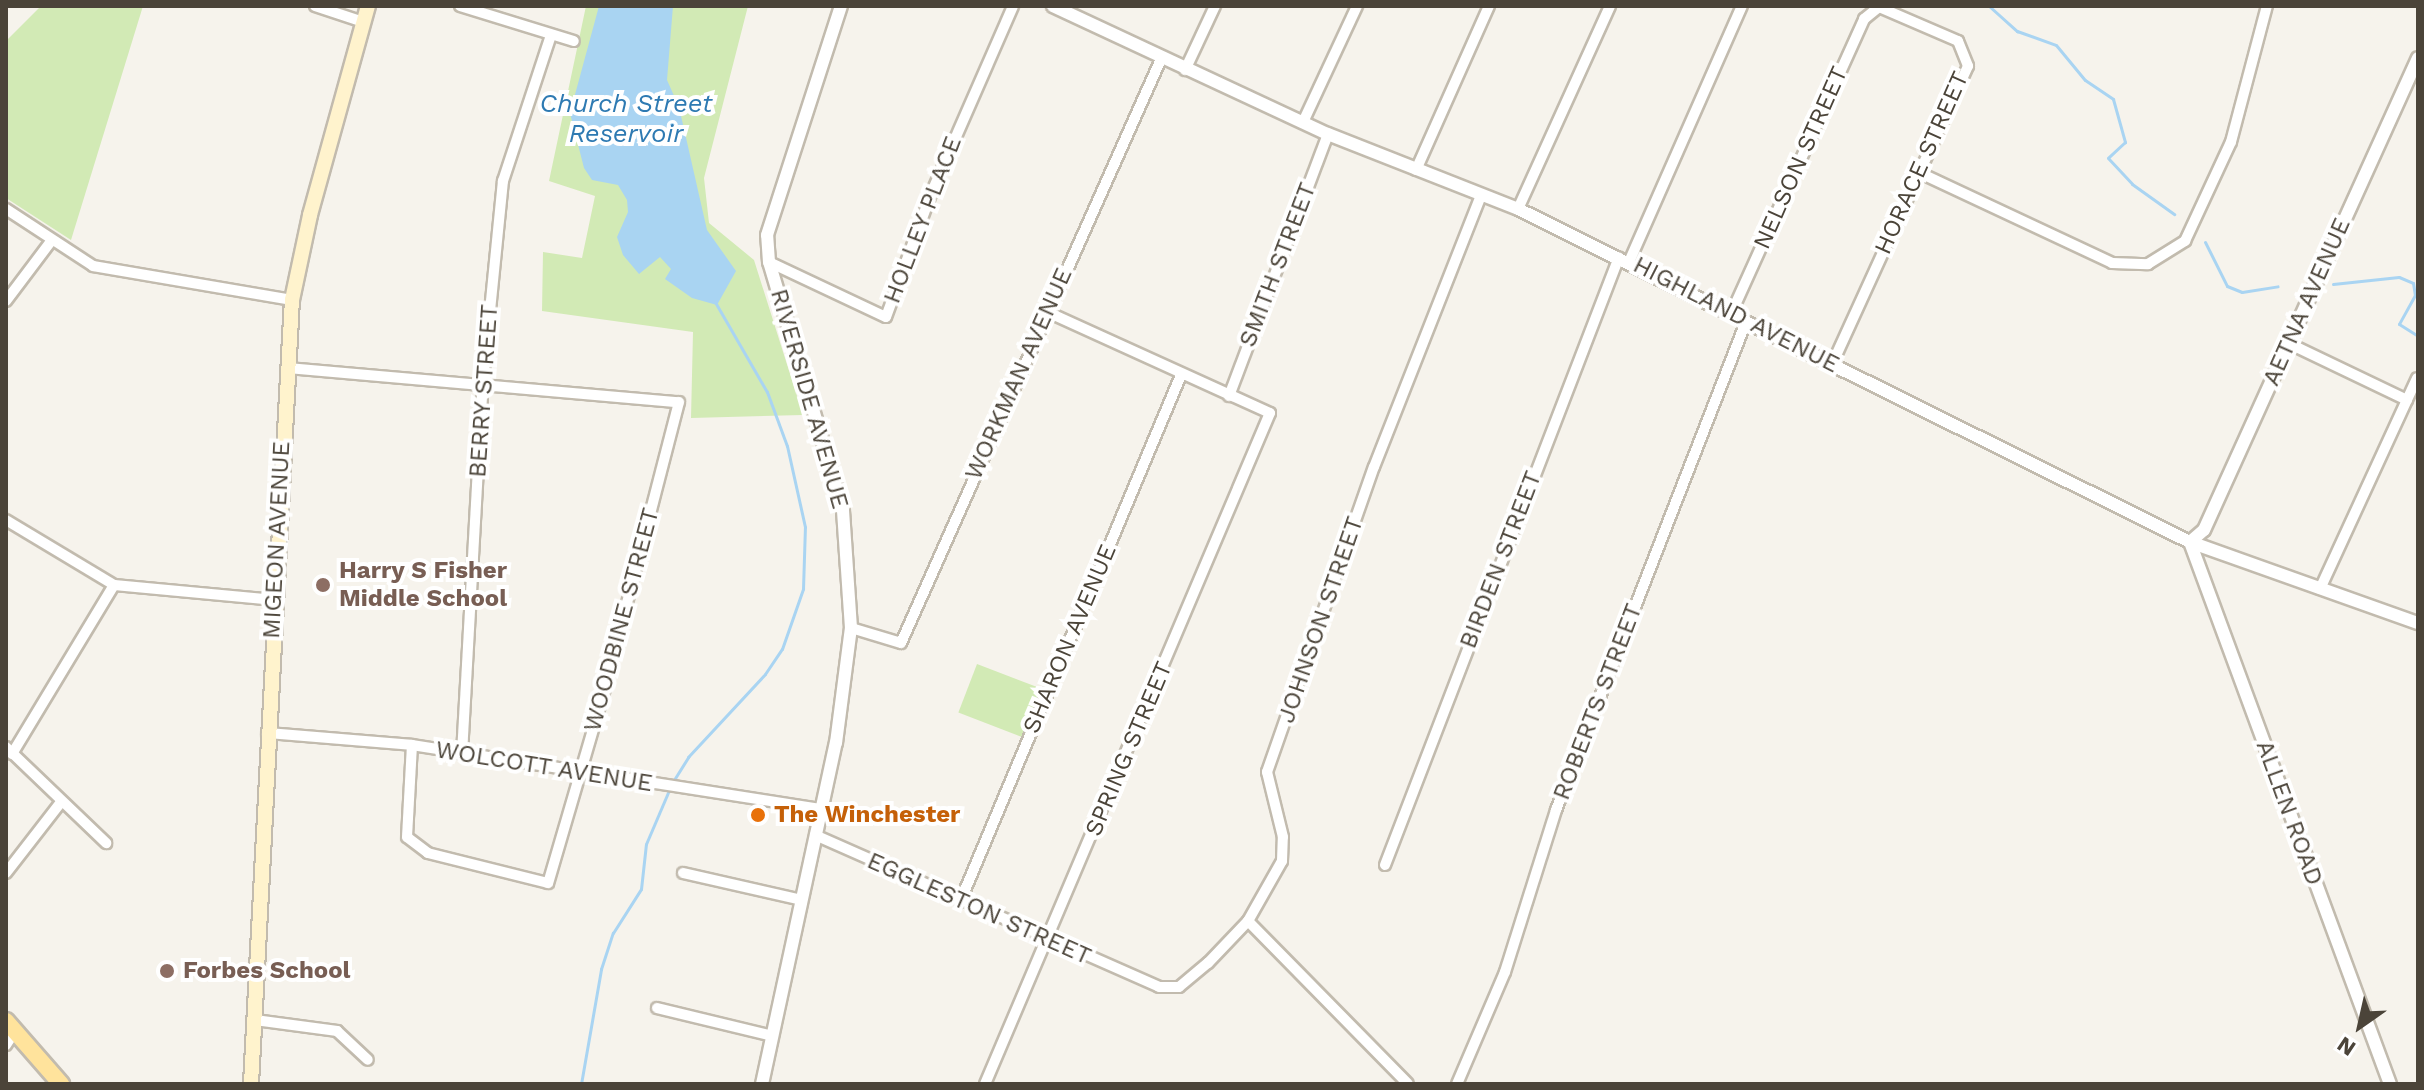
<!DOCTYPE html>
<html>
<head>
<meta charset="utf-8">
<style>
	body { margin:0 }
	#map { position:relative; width:2424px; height:1090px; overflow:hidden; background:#f6f3ec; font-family:"Work Sans",sans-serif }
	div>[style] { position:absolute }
	.green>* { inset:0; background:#d2eab5; transform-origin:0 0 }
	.water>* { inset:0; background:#a9d4f2 }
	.stream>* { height:3px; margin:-1.5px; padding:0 1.5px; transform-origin:1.5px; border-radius:1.5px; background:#a9d4f2 }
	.roads { filter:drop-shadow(2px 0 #c2bbae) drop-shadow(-2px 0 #c2bbae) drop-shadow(0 2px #c2bbae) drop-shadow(0 -2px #c2bbae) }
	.minor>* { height:10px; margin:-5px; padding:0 5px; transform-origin:5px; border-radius:5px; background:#fff }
	.tertiary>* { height:12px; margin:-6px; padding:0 6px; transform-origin:6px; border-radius:6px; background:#fff }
	.secondary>* { height:14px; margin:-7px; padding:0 7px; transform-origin:7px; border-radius:7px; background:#fff3cd }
	.primary>* { height:16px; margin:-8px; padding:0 8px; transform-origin:8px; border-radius:8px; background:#ffe39c }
	.dots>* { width:22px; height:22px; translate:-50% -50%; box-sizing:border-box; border:4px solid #fff; border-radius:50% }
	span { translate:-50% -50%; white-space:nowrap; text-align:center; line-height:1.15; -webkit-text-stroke:8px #fff; paint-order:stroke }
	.street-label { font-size:24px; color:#4b4439 }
	.education-label { font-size:24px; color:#785e54; font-weight:700 }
	.left { translate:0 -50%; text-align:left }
	.food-label { font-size:24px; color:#c56008; font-weight:700 }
	.water-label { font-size:26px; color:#2e7ab2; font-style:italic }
	.frame { position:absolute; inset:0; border:8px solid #4b4439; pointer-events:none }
	.north { position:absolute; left:2320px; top:986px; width:80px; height:80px; -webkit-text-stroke:6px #fff; paint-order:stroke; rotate:214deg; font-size:22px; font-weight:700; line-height:32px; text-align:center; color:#4b4439 }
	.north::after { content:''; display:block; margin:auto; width:28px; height:36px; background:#4b4439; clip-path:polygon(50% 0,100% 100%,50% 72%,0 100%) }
</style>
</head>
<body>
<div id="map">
	<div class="green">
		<i style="clip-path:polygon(41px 6px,143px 6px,71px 240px,6px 198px,6px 41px)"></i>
		<i style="clip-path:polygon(586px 6px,748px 6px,704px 178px,709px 223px,754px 260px,803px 415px,691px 418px,693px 332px,542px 311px,543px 252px,582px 258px,595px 196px,549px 181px)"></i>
		<i style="left:977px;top:664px;width:70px;height:52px;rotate:21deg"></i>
	</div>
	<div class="water">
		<i style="clip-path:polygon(599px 6px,673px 6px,667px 80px,679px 107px,707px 230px,736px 271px,717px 305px,692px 298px,665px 279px,671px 269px,660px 257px,639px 274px,623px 255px,617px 237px,628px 212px,627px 200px,618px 185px,592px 180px,584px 168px,570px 113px)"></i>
	</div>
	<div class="stream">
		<i style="left:1989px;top:6px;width:38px;rotate:42deg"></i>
		<i style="left:2017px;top:31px;width:41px;rotate:19.7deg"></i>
		<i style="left:2056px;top:45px;width:45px;rotate:50.4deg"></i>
		<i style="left:2085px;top:80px;width:34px;rotate:34deg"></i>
		<i style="left:2113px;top:99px;width:45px;rotate:74.4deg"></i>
		<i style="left:2125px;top:142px;width:23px;rotate:137deg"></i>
		<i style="left:2108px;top:158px;width:35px;rotate:47deg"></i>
		<i style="left:2132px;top:184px;width:52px;rotate:35.5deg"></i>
		<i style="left:2205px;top:242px;width:49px;rotate:63.4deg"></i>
		<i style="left:2227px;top:286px;width:16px;rotate:22deg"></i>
		<i style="left:2242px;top:292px;width:36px;rotate:-9deg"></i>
		<i style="left:2333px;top:284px;width:66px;rotate:-6.1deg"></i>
		<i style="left:2399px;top:277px;width:15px;rotate:23deg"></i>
		<i style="left:2413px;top:283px;width:12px;rotate:81deg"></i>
		<i style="left:2415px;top:295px;width:33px;rotate:119deg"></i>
		<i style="left:2399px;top:324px;width:22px;rotate:32deg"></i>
		<i style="left:672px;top:783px;width:31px;rotate:-58deg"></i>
		<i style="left:688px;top:757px;width:113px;rotate:-47.1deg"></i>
		<i style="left:765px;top:674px;width:30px;rotate:-56deg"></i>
		<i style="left:782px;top:649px;width:64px;rotate:-70.7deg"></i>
		<i style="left:803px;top:589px;width:62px;rotate:-88.2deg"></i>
		<i style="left:805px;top:527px;width:83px;rotate:-102.5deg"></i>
		<i style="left:787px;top:446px;width:58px;rotate:-110.3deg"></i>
		<i style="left:767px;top:392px;width:104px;rotate:-120deg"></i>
		<i style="left:581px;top:1084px;width:117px;rotate:-80.1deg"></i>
		<i style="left:601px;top:969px;width:38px;rotate:-72deg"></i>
		<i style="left:613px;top:933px;width:52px;rotate:-57.5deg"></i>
		<i style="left:641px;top:889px;width:45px;rotate:-83.7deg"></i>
		<i style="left:646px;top:844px;width:59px;rotate:-66.9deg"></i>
	</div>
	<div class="roads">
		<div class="minor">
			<i style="left:315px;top:6px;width:51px;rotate:18.4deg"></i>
			<i style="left:460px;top:6px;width:119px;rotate:17.1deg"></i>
			<i style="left:1185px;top:70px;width:71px;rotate:-64.9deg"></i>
			<i style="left:1303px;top:122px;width:128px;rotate:-65deg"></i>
			<i style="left:1416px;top:170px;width:180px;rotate:-66deg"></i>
			<i style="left:1918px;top:172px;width:214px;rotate:25.1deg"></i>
			<i style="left:2112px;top:263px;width:36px;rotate:2deg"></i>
			<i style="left:2148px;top:264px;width:44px;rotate:-31.9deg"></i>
			<i style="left:2185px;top:241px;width:109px;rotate:-65.1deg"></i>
			<i style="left:2231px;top:142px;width:141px;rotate:-75.2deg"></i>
			<i style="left:6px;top:209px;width:104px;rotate:33.2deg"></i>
			<i style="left:93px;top:266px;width:202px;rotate:9.7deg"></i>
			<i style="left:1518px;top:209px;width:223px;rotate:-65.6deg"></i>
			<i style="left:769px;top:262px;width:129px;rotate:25.2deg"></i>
			<i style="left:886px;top:317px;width:131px;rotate:-69.9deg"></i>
			<i style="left:931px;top:194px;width:205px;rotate:-66.4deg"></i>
			<i style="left:1629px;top:262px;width:280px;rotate:-66.2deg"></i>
			<i style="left:6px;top:301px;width:76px;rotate:-53deg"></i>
			<i style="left:1731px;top:314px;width:324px;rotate:-65.7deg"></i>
			<i style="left:1864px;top:19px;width:19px;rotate:-39deg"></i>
			<i style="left:1879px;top:7px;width:86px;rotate:23.3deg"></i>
			<i style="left:1958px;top:41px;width:27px;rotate:68deg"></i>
			<i style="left:1968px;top:66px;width:328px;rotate:114.5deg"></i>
			<i style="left:2288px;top:343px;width:132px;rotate:25.6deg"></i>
			<i style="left:287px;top:368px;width:393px;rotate:5deg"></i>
			<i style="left:679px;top:402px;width:300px;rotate:104.5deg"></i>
			<i style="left:604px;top:692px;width:199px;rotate:106.3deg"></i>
			<i style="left:548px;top:883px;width:124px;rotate:-166deg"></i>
			<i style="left:428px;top:853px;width:26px;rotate:-143deg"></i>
			<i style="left:407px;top:837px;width:92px;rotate:-86.9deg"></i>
			<i style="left:1229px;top:396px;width:280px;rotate:-69.3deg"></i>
			<i style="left:6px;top:520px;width:126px;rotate:31deg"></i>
			<i style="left:114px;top:585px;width:162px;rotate:5.3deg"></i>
			<i style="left:2320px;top:589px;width:232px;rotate:-65.3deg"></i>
			<i style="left:851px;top:628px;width:52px;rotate:16.7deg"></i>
			<i style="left:901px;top:643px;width:639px;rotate:-66deg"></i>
			<i style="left:267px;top:733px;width:145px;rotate:4.7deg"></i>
			<i style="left:412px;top:745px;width:413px;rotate:8.9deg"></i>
			<i style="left:6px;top:747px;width:139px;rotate:43.8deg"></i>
			<i style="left:12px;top:754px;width:197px;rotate:-58.9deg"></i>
			<i style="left:462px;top:754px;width:374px;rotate:-86.8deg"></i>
			<i style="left:483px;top:381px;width:201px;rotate:-84.3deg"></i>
			<i style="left:503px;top:181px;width:154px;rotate:-71.8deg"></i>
			<i style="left:815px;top:835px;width:376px;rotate:23.8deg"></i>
			<i style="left:1159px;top:987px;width:20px"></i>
			<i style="left:1179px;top:987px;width:38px;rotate:-40deg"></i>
			<i style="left:1208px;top:963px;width:58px;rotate:-46.4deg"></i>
			<i style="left:1248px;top:921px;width:69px;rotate:-60.5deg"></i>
			<i style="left:1282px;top:861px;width:24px;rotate:-88deg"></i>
			<i style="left:1283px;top:837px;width:67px;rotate:-103.8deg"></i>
			<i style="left:1267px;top:772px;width:323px;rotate:-70.7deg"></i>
			<i style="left:1374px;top:467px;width:292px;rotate:-68.5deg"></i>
			<i style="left:1385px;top:865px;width:651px;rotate:-68.95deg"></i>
			<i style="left:6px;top:873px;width:90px;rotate:-52.2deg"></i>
			<i style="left:683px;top:873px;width:122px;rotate:12.8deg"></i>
			<i style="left:960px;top:902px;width:571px;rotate:-67.25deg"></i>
			<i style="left:1248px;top:921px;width:228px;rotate:45.5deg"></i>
			<i style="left:657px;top:1008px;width:119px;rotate:13.6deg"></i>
			<i style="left:255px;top:1020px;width:83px;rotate:7.6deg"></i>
			<i style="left:337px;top:1031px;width:42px;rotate:43.1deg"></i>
			<i style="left:6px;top:1045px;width:17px;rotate:-57deg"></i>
			<i style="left:985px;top:1084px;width:729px;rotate:-66.99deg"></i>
			<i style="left:1270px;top:413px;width:245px;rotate:-155.6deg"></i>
			<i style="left:1457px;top:1084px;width:122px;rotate:-66.8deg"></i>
			<i style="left:1505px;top:972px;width:170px;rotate:-72.5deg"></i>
			<i style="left:1556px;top:810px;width:524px;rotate:-68.73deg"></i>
		</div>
		<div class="tertiary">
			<i style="left:1053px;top:6px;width:303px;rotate:25deg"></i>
			<i style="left:1328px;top:134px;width:204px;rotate:21.5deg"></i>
			<i style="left:1518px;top:209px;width:750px;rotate:26.36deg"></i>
			<i style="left:2190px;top:542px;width:242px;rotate:19.6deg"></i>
			<i style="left:2190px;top:542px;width:578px;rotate:69.75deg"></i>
			<i style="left:2190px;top:542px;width:18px;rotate:-41deg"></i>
			<i style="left:2204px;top:530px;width:518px;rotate:-65.61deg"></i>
			<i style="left:762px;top:1084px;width:349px;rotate:-77.8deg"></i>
			<i style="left:836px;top:743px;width:116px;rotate:-82.6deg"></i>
			<i style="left:851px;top:628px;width:118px;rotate:-93.9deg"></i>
			<i style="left:843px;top:510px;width:259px;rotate:-106.6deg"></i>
			<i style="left:769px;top:262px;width:27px;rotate:-94deg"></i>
			<i style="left:767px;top:235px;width:241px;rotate:-72.1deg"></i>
		</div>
		<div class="secondary">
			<i style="left:251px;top:1084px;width:785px;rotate:-87.01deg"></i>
			<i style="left:292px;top:300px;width:87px;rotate:-78deg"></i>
			<i style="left:310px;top:215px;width:217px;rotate:-74.5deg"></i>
		</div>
		<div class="primary">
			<i style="left:6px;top:1021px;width:84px;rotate:48.9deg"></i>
		</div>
	</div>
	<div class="dots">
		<i style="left:323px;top:585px;background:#8d6e63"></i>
		<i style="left:758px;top:815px;background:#e8710a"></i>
		<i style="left:167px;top:971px;background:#8d6e63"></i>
	</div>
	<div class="street-label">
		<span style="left:1801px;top:158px;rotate:-66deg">NELSON STREET</span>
		<span style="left:1922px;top:163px;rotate:-66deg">HORACE STREET</span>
		<span style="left:923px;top:220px;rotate:-69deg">HOLLEY PLACE</span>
		<span style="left:1278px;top:265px;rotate:-69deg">SMITH STREET</span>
		<span style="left:2307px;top:302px;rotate:-66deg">AETNA AVENUE</span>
		<span style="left:1736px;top:315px;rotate:27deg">HIGHLAND AVENUE</span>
		<span style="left:1019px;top:374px;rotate:-66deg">WORKMAN AVENUE</span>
		<span style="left:484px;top:391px;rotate:-86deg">BERRY STREET</span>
		<span style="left:809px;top:399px;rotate:74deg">RIVERSIDE AVENUE</span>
		<span style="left:277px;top:540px;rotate:-87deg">MIGEON AVENUE</span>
		<span style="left:1501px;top:560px;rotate:-69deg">BIRDEN STREET</span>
		<span style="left:622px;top:620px;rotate:-75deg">WOODBINE STREET</span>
		<span style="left:1321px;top:620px;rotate:-71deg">JOHNSON STREET</span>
		<span style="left:1070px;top:639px;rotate:-67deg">SHARON AVENUE</span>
		<span style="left:1598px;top:702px;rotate:-69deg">ROBERTS STREET</span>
		<span style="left:1129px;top:749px;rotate:-67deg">SPRING STREET</span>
		<span style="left:544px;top:767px;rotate:9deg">WOLCOTT AVENUE</span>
		<span style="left:2289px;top:813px;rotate:70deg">ALLEN ROAD</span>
		<span style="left:979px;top:909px;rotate:24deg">EGGLESTON STREET</span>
	</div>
	<div class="education-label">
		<span class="left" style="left:339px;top:585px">Harry S Fisher<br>Middle School</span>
		<span class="left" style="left:183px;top:971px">Forbes School</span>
	</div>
	<div class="food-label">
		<span class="left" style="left:774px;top:815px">The Winchester</span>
	</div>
	<div class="water-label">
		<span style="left:626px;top:119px">Church Street<br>Reservoir</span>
	</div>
	<div class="frame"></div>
	<div class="north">N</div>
</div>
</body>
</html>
